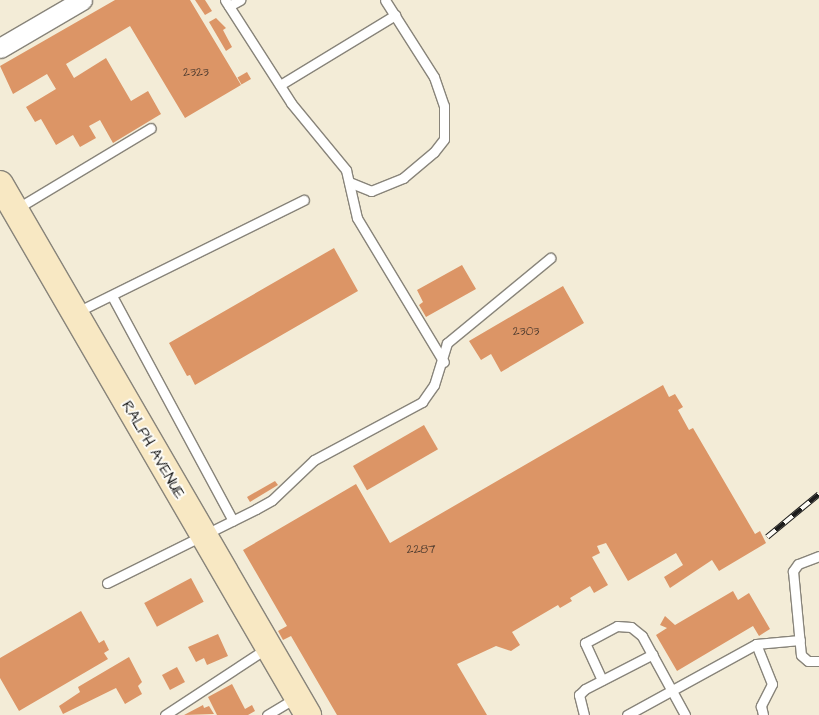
<!DOCTYPE html>
<html>
<head>
<meta charset="utf-8">
<style>
	body { margin:0 }
	#map { position:relative; width:819px; height:715px; overflow:hidden; background:#f3ecd7; font-family:"Architects Daughter",sans-serif }
	div>[style] { position:absolute }
	.building>* { inset:0; background:#dc9566; transform-origin:0 0 }
	.roads { filter:drop-shadow(1px 0 #88847a) drop-shadow(-1px 0 #88847a) drop-shadow(0 1px #88847a) drop-shadow(0 -1px #88847a) }
	.lane>* { height:9px; margin:-4.5px; padding:0 4.5px; transform-origin:4.5px; border-radius:4.5px; background:#fff }
	.street>* { height:19px; margin:-9.5px; padding:0 9.5px; transform-origin:9.5px; border-radius:9.5px; background:#fff }
	.secondary>* { height:26px; margin:-13px; padding:0 13px; transform-origin:13px; border-radius:13px; background:#f8e8c3 }
	.rail>* { height:5.5px; margin-top:-2.75px; transform-origin:0; background:repeating-linear-gradient(90deg,#fdfcf7 0 11px,#1c1c1c 0 22px); box-sizing:border-box; border-block:1px solid #1c1c1c }
	span { translate:-50% -50%; white-space:nowrap; text-align:center; line-height:1.15; -webkit-text-stroke:4px #fdfcf7; paint-order:stroke }
	.number-label { font-size:12px; color:#4c3a2e }
	.number-label span { -webkit-text-stroke-width:0 }
	.street-label { font-size:15px; color:#1c1c1c }
</style>
</head>
<body>
<div id="map">
	<div class="building">
		<i style="clip-path:polygon(115px 0,190px 0,241px 85px,185px 118px,130px 26px,66px 64px,74px 78px,106px 58px,131px 101px,148px 91px,161px 114px,113px 143px,100px 120px,89px 126px,96px 138px,80px 147px,73px 135px,56px 145px,41px 119px,35px 122px,26px 107px,56px 89px,47px 74px,13px 94px,0 66px)"></i>
		<i style="clip-path:polygon(195px 0,205px 0,212px 11px,205px 15px)"></i>
		<i style="clip-path:polygon(216px 18px,226px 28px,223px 30px,232px 47px,226px 51px,209px 22px)"></i>
		<i style="left:247px;top:72px;width:8px;height:11px;rotate:60deg"></i>
		<i style="clip-path:polygon(334px 248px,358px 291px,195px 385px,190px 375px,187px 376px,169px 343px)"></i>
		<i style="clip-path:polygon(462px 265px,476px 289px,426px 317px,419px 305px,423px 302px,417px 290px)"></i>
		<i style="clip-path:polygon(563px 286px,584px 323px,501px 372px,491px 354px,481px 360px,469px 341px)"></i>
		<i style="clip-path:polygon(663px 385px,669px 397px,675px 394px,683px 407px,678px 410px,689px 430px,693px 428px,755px 534px,760px 531px,766px 543px,719px 571px,712px 560px,670px 588px,664px 577px,683px 565px,676px 553px,628px 581px,606px 543px,597px 546px,600px 553px,592px 557px,608px 585px,594px 593px,590px 586px,570px 598px,572px 601px,560px 608px,558px 605px,512px 632px,520px 645px,511px 651px,496px 646px,457px 664px,487px 715px,337px 715px,291px 636px,283px 640px,278px 631px,287px 626px,243px 550px,356px 484px,390px 543px)"></i>
		<i style="left:424px;top:425px;width:28px;height:82px;rotate:60deg"></i>
		<i style="clip-path:polygon(275px 481px,278px 485px,250px 502px,247px 497px)"></i>
		<i style="left:191px;top:578px;width:27px;height:53px;rotate:62deg"></i>
		<i style="clip-path:polygon(733px 591px,738px 600px,749px 593px,770px 629px,759px 636px,753px 626px,677px 671px,656px 635px,667px 628px,660px 625px,665px 616px,675px 625px)"></i>
		<i style="clip-path:polygon(81px 611px,99px 643px,104px 640px,109px 650px,104px 653px,108px 659px,19px 711px,0 678px,0 658px)"></i>
		<i style="clip-path:polygon(218px 634px,228px 656px,207px 665px,204px 658px,196px 662px,188px 647px)"></i>
		<i style="clip-path:polygon(129px 657px,142px 682px,138px 686px,142px 694px,125px 704px,116px 688px,63px 714px,59px 706px,80px 692px,78px 687px)"></i>
		<i style="left:177px;top:667px;width:17px;height:17px;rotate:62deg"></i>
		<i style="clip-path:polygon(232px 684px,245px 709px,252px 705px,255px 711px,248px 715px,217px 715px,208px 697px)"></i>
		<i style="clip-path:polygon(203px 705px,204px 708px,209px 706px,214px 714px,184px 715px)"></i>
	</div>
	<div class="roads">
		<div class="lane">
			<i style="left:225px;top:0;width:122px;rotate:57.3deg"></i>
			<i style="left:291px;top:103px;width:87px;rotate:50.6deg"></i>
			<i style="left:346px;top:170px;width:49px;rotate:77.1deg"></i>
			<i style="left:357px;top:218px;width:168px;rotate:58.9deg"></i>
			<i style="left:229px;top:6px;width:13px;rotate:-29deg"></i>
			<i style="left:280px;top:85px;width:135px;rotate:-31.3deg"></i>
			<i style="left:349px;top:182px;width:24px;rotate:22deg"></i>
			<i style="left:371px;top:191px;width:35px;rotate:-22deg"></i>
			<i style="left:403px;top:178px;width:40px;rotate:-40deg"></i>
			<i style="left:434px;top:152px;width:16px;rotate:-52deg"></i>
			<i style="left:444px;top:139px;width:33px;rotate:-90deg"></i>
			<i style="left:444px;top:106px;width:31px;rotate:-109deg"></i>
			<i style="left:434px;top:77px;width:91px;rotate:-122.5deg"></i>
			<i style="left:16px;top:209px;width:157px;rotate:-31deg"></i>
			<i style="left:112px;top:296px;width:255px;rotate:61.7deg"></i>
			<i style="left:77px;top:312px;width:253px;rotate:-26.3deg"></i>
			<i style="left:819px;top:556px;width:22px;rotate:159deg"></i>
			<i style="left:798px;top:564px;width:9px;rotate:126deg"></i>
			<i style="left:793px;top:571px;width:84px;rotate:84.6deg"></i>
			<i style="left:801px;top:655px;width:9px;rotate:41deg"></i>
			<i style="left:808px;top:661px;width:11px"></i>
			<i style="left:107px;top:583px;width:166px;rotate:-26.4deg"></i>
			<i style="left:256px;top:509px;width:18px;rotate:-29deg"></i>
			<i style="left:272px;top:500px;width:58px;rotate:-43.6deg"></i>
			<i style="left:314px;top:460px;width:123px;rotate:-28.2deg"></i>
			<i style="left:422px;top:402px;width:21px;rotate:-55deg"></i>
			<i style="left:434px;top:385px;width:44px;rotate:-72.8deg"></i>
			<i style="left:447px;top:343px;width:134px;rotate:-39.5deg"></i>
			<i style="left:756px;top:644px;width:44px;rotate:-5.2deg"></i>
			<i style="left:602px;top:680px;width:41px;rotate:-114.7deg"></i>
			<i style="left:585px;top:643px;width:36px;rotate:-28deg"></i>
			<i style="left:617px;top:626px;width:14px;rotate:4deg"></i>
			<i style="left:631px;top:627px;width:14px;rotate:39deg"></i>
			<i style="left:642px;top:636px;width:90px;rotate:61.4deg"></i>
			<i style="left:165px;top:715px;width:122px;rotate:-33.3deg"></i>
			<i style="left:267px;top:715px;width:33px;rotate:-31deg"></i>
			<i style="left:584px;top:715px;width:21px;rotate:-104deg"></i>
			<i style="left:579px;top:695px;width:8px;rotate:-45deg"></i>
			<i style="left:585px;top:689px;width:76px;rotate:-27.2deg"></i>
			<i style="left:627px;top:715px;width:147px;rotate:-28.8deg"></i>
			<i style="left:756px;top:644px;width:43px;rotate:68.2deg"></i>
			<i style="left:772px;top:684px;width:25px;rotate:117deg"></i>
			<i style="left:761px;top:706px;width:9px;rotate:77deg"></i>
		</div>
		<div class="street">
			<i style="left:0;top:48px;width:95px;rotate:-30.3deg"></i>
		</div>
		<div class="secondary">
			<i style="left:0;top:184px;width:614px;rotate:59.88deg"></i>
		</div>
	</div>
	<div class="rail">
		<i style="left:767px;top:537px;width:67px;rotate:-39.6deg"></i>
	</div>
	<div class="number-label">
		<span style="left:196px;top:73px">2323</span>
		<span style="left:526px;top:332px">2303</span>
		<span style="left:421px;top:550px">2287</span>
	</div>
	<div class="street-label">
		<span style="left:153px;top:450px;rotate:60deg">RALPH AVENUE</span>
	</div>
</div>
</body>
</html>
